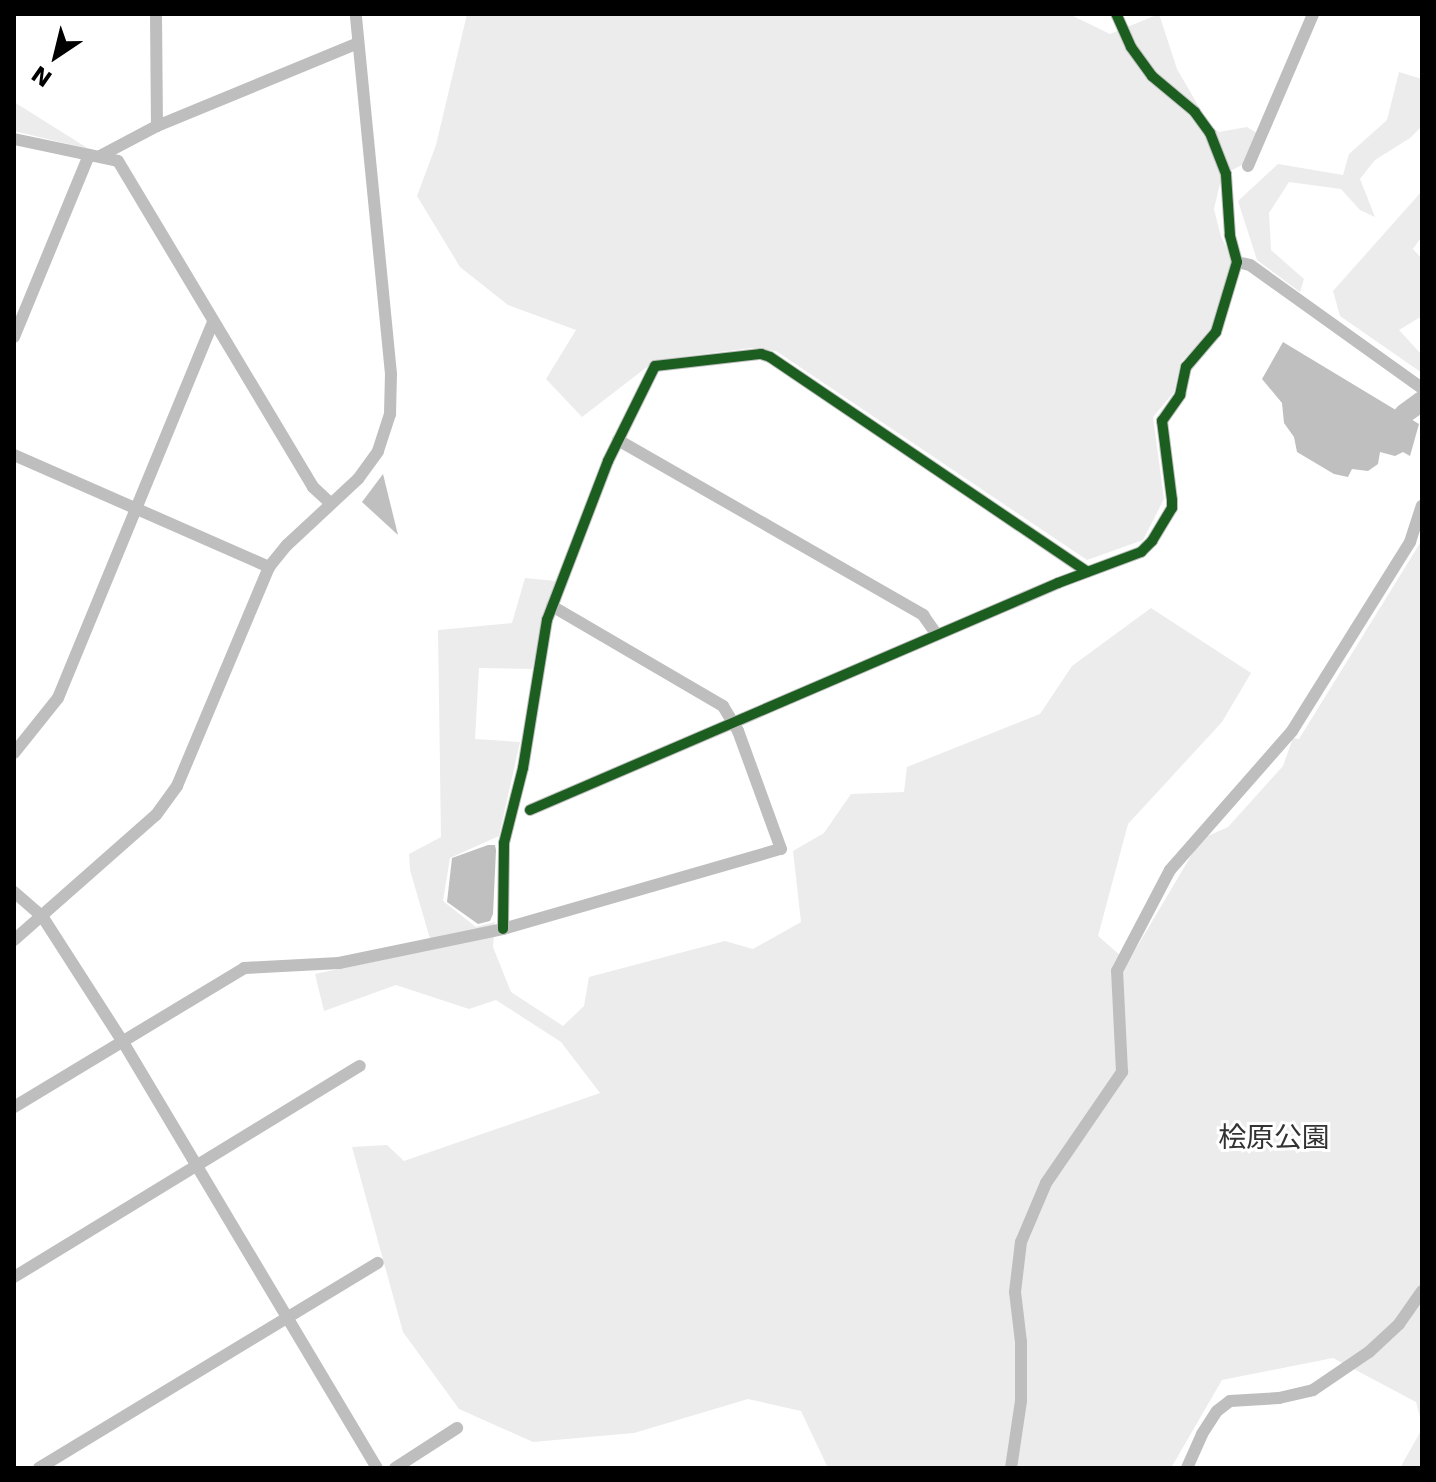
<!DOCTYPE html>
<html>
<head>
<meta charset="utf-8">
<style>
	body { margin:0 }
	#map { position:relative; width:1436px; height:1482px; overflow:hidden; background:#fff; font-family:"DejaVu Sans","Noto Sans JP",sans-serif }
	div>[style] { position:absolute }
	.green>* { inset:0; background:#ececec }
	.water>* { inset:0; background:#bfbfbf }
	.river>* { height:20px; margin:-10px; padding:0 10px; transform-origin:10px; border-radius:10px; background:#bfbfbf }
	.minor>* { height:12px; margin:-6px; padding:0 6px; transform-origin:6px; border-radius:6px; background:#bebebe }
	.cycleway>* { height:10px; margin:-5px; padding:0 5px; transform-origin:5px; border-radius:5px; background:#1b5e20 }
	span { translate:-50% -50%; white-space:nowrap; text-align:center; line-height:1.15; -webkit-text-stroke:6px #fff; paint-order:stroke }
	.park-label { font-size:28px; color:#333 }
	.frame { position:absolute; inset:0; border:16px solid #000; pointer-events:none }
	.north { position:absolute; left:16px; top:16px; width:80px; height:80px; -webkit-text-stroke:6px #fff; paint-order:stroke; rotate:215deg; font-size:22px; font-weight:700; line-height:32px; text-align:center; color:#000 }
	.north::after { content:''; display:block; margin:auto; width:28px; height:36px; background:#000; clip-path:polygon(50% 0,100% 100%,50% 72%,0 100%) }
</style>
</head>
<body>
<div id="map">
	<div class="green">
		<i style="clip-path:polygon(467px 14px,1069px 14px,1110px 34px,1159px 14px,1177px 69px,1210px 126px,1219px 132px,1247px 127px,1257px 133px,1244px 164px,1222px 175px,1214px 209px,1221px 237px,1233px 259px,1213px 330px,1181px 362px,1174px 392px,1153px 417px,1164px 499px,1143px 540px,1087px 560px,776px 351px,751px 348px,656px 360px,582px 417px,546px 379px,576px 330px,508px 305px,460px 267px,417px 196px,436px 145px)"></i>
		<i style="clip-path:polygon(1399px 72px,1422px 79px,1422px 126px,1410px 138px,1375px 160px,1360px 179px,1375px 217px,1360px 210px,1341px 189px,1289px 182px,1269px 213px,1271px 250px,1304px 279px,1300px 292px,1257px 260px,1238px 201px,1278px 164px,1343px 175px,1349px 154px,1387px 120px)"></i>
		<i style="clip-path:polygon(14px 102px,89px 149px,14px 131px)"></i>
		<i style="clip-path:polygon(1422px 191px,1422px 236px,1413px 249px,1422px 259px,1422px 316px,1399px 330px,1422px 355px,1422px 373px,1340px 316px,1333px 291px)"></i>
		<i style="clip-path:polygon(1422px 540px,1422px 1424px,1416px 1402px,1333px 1358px,1222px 1380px,1171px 1468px,828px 1468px,801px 1411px,748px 1399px,634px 1433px,533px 1442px,459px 1409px,403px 1332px,352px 1147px,387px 1145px,404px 1161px,600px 1093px,561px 1042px,496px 1000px,469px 1009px,396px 985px,324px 1011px,315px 974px,433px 949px,410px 870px,409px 854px,441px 837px,438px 630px,512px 623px,525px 578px,556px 581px,532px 669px,479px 668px,475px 739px,520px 742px,499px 836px,450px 858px,443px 901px,476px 927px,495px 922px,493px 947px,511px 992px,563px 1026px,584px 1006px,589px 977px,725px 941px,753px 949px,801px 922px,793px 851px,824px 833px,851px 794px,904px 792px,907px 767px,1040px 714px,1072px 666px,1151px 608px,1251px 673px,1222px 722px,1128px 824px,1098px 936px,1128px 962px,1201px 839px,1228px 827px,1283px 766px,1293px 738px,1299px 739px)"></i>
		<i style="clip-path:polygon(1422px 1429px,1422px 1468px,1400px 1468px)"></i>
	</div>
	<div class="water">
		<i style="clip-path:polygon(1283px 342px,1419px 424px,1410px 456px,1403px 452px,1395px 456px,1380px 452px,1378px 464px,1368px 471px,1352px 469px,1348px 477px,1334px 474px,1297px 452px,1294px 437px,1284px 423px,1282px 403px,1262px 379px)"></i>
		<i style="clip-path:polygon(383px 474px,398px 535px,362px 502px)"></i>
		<i style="clip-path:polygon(488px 845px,495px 845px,496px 850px,493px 914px,490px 921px,478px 924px,447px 902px,452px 858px)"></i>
	</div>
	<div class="river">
		<i style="left:1404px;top:414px;width:22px;rotate:-36deg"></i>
	</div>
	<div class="minor">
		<i style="left:156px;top:14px;width:112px;rotate:89.5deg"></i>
		<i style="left:14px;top:139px;width:106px;rotate:11.9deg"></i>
		<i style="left:118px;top:161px;width:380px;rotate:59.1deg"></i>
		<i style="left:313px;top:487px;width:23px;rotate:43deg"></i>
		<i style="left:100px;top:156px;width:64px;rotate:-27.8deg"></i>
		<i style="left:157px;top:126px;width:215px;rotate:-22.4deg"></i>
		<i style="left:1248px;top:166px;width:165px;rotate:-66.8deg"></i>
		<i style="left:1237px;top:262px;width:13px;rotate:13deg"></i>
		<i style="left:1250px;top:265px;width:211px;rotate:35.6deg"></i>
		<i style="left:14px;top:337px;width:197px;rotate:-67.6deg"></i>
		<i style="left:618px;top:440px;width:352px;rotate:29.8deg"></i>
		<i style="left:923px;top:615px;width:24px;rotate:55deg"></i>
		<i style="left:14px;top:455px;width:279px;rotate:23.7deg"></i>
		<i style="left:14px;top:753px;width:70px;rotate:-51.3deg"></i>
		<i style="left:58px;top:698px;width:407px;rotate:-67.6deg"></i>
		<i style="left:530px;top:810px;width:575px;rotate:-23.26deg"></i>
		<i style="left:1058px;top:583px;width:89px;rotate:-20.5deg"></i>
		<i style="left:1141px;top:552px;width:16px;rotate:-45deg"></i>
		<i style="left:1152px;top:541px;width:39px;rotate:-59deg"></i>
		<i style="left:1172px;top:508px;width:8px;rotate:-90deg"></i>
		<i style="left:1172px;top:500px;width:80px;rotate:-97.2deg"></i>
		<i style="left:1162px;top:421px;width:32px;rotate:-55deg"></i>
		<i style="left:1180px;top:395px;width:29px;rotate:-78deg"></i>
		<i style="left:1186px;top:367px;width:46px;rotate:-49.4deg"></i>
		<i style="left:1216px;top:332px;width:73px;rotate:-73.3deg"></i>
		<i style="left:1237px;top:262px;width:28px;rotate:-105deg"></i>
		<i style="left:1230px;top:235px;width:61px;rotate:-93.8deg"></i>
		<i style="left:1226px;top:174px;width:44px;rotate:-111.3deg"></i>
		<i style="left:1210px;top:133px;width:26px;rotate:-126deg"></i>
		<i style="left:1195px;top:112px;width:56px;rotate:-140.1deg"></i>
		<i style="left:1152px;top:76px;width:36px;rotate:-126deg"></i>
		<i style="left:1131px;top:47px;width:36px;rotate:-114deg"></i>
		<i style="left:14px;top:892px;width:37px;rotate:41deg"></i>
		<i style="left:42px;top:916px;width:150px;rotate:57.3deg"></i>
		<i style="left:123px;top:1042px;width:496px;rotate:59.2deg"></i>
		<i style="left:503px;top:929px;width:86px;rotate:-89.3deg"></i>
		<i style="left:504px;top:843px;width:77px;rotate:-75.8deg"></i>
		<i style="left:523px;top:768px;width:150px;rotate:-80.8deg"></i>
		<i style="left:547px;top:620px;width:170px;rotate:-69deg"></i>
		<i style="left:608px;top:461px;width:106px;rotate:-63.7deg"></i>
		<i style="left:655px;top:366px;width:107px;rotate:-6.5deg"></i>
		<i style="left:761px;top:354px;width:9px;rotate:18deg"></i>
		<i style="left:770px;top:357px;width:383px;rotate:34.1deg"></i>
		<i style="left:14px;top:940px;width:189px;rotate:-41.4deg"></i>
		<i style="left:156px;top:815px;width:36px;rotate:-54deg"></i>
		<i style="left:177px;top:786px;width:238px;rotate:-67.2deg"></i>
		<i style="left:269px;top:567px;width:28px;rotate:-51deg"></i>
		<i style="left:287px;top:545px;width:97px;rotate:-42.9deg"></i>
		<i style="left:358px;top:479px;width:34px;rotate:-54deg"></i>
		<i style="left:378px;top:451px;width:39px;rotate:-72deg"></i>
		<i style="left:390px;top:414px;width:40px;rotate:-88.6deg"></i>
		<i style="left:391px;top:374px;width:362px;rotate:-95.6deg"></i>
		<i style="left:14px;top:1107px;width:269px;rotate:-31.1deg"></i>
		<i style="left:244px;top:968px;width:95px;rotate:-3deg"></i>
		<i style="left:339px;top:963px;width:167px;rotate:-11.7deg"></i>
		<i style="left:503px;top:929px;width:289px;rotate:-16.1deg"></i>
		<i style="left:781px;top:849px;width:126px;rotate:-110deg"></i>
		<i style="left:738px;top:731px;width:29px;rotate:-121deg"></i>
		<i style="left:723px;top:706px;width:198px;rotate:-149.7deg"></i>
		<i style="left:14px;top:1277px;width:405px;rotate:-31.4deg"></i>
		<i style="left:39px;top:1468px;width:396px;rotate:-31.2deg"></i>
		<i style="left:395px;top:1468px;width:74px;rotate:-32.8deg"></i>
		<i style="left:1011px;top:1468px;width:68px;rotate:-81.5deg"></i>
		<i style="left:1021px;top:1401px;width:59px;rotate:-90deg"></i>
		<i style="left:1021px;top:1342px;width:50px;rotate:-96.8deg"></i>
		<i style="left:1015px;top:1292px;width:50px;rotate:-83.2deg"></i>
		<i style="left:1021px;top:1242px;width:64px;rotate:-67deg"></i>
		<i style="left:1046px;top:1183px;width:135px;rotate:-55.6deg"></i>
		<i style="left:1122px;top:1072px;width:101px;rotate:-92.8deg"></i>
		<i style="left:1117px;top:971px;width:114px;rotate:-62.3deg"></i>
		<i style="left:1170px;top:870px;width:185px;rotate:-48.7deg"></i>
		<i style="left:1292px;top:731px;width:223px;rotate:-58deg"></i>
		<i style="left:1410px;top:542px;width:38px;rotate:-72deg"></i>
		<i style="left:1187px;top:1468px;width:37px;rotate:-66deg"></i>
		<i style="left:1202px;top:1434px;width:27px;rotate:-57deg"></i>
		<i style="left:1217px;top:1411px;width:16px;rotate:-38deg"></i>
		<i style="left:1230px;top:1401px;width:49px;rotate:-3.5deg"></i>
		<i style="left:1279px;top:1398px;width:35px;rotate:-13deg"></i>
		<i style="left:1313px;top:1390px;width:68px;rotate:-34.2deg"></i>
		<i style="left:1369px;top:1352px;width:41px;rotate:-43deg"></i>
		<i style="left:1399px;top:1324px;width:40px;rotate:-55.1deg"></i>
	</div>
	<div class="cycleway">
		<i style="left:530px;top:810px;width:575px;rotate:-23.26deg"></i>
		<i style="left:1058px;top:583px;width:89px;rotate:-20.5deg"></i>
		<i style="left:1141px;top:552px;width:16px;rotate:-45deg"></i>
		<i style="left:1152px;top:541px;width:39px;rotate:-59deg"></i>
		<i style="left:1172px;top:508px;width:8px;rotate:-90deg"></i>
		<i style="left:1172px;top:500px;width:80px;rotate:-97.2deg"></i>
		<i style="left:1162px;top:421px;width:32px;rotate:-55deg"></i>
		<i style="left:1180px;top:395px;width:29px;rotate:-78deg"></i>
		<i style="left:1186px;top:367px;width:46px;rotate:-49.4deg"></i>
		<i style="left:1216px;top:332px;width:73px;rotate:-73.3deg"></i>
		<i style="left:1237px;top:262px;width:28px;rotate:-105deg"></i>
		<i style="left:1230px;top:235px;width:61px;rotate:-93.8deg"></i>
		<i style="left:1226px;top:174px;width:44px;rotate:-111.3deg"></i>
		<i style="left:1210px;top:133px;width:26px;rotate:-126deg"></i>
		<i style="left:1195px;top:112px;width:56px;rotate:-140.1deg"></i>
		<i style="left:1152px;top:76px;width:36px;rotate:-126deg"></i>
		<i style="left:1131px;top:47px;width:36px;rotate:-114deg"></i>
		<i style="left:503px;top:929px;width:86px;rotate:-89.3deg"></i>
		<i style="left:504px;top:843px;width:77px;rotate:-75.8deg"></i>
		<i style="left:523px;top:768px;width:150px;rotate:-80.8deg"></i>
		<i style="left:547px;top:620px;width:170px;rotate:-69deg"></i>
		<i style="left:608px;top:461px;width:106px;rotate:-63.7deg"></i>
		<i style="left:655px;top:366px;width:107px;rotate:-6.5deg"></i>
		<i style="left:761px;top:354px;width:9px;rotate:18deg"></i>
		<i style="left:770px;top:357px;width:383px;rotate:34.1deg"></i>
	</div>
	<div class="park-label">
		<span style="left:1274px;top:1138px">桧原公園</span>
	</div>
	<div class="frame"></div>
	<div class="north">N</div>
</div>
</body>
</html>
